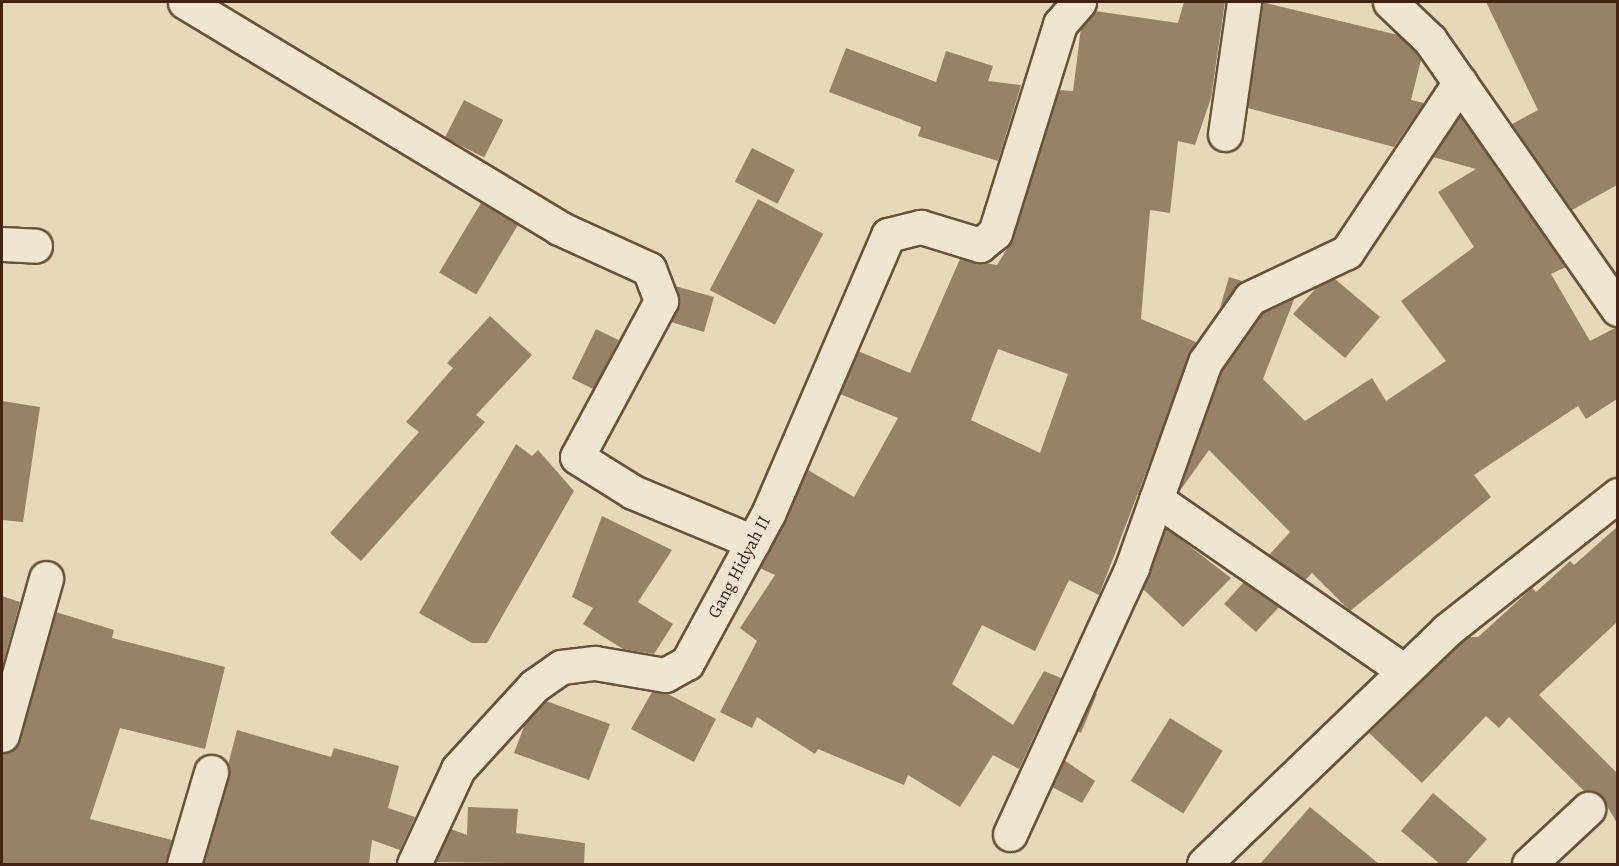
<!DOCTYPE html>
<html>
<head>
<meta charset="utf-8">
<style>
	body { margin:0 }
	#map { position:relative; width:1619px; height:866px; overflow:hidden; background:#e5d9b9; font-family:Alegreya,serif }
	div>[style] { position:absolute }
	.building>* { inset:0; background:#968268; transform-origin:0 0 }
	.roads { filter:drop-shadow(2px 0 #69513b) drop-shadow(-2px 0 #69513b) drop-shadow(0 2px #69513b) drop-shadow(0 -2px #69513b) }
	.minor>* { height:33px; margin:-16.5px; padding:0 16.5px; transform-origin:16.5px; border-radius:16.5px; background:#eee6d2 }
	span { translate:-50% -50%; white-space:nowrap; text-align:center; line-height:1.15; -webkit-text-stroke:4.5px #eee6d2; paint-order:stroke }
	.street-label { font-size:18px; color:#402411 }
	.frame { position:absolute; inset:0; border:3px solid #402411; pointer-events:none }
</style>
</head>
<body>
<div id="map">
	<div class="building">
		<i style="clip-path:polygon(evenodd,1184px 2px,1225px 2px,1211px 98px,1195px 145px,1178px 141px,1170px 213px,1150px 210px,1141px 319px,1196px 342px,1099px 595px,1069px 580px,1035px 651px,982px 625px,952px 684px,1013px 725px,1044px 671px,1061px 678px,1019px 769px,993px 755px,960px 807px,908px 775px,904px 785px,818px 749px,815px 754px,757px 717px,752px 728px,720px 712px,757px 641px,740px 628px,775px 575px,760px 568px,808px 470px,854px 497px,898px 418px,840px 394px,858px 351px,910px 373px,960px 259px,997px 265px,1013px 239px,1059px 90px,1073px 91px,1081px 28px,1095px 11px,1178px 23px,1184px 2px,998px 349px,1068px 374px,1040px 453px,971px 420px,998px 349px)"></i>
		<i style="clip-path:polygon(1262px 2px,1398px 35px,1416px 52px,1421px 60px,1411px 100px,1424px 103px,1394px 147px,1248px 108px)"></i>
		<i style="clip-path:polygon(1486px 2px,1617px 2px,1617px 185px,1572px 210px,1512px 124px,1538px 110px)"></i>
		<i style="clip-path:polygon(846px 48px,936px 82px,946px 51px,993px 66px,988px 81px,1021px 85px,998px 161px,918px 136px,921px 127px,829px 92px)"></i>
		<i style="left:464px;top:100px;width:44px;height:42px;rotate:27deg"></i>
		<i style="clip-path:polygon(1460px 116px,1566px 267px,1551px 274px,1590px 341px,1617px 327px,1617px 399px,1586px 419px,1578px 406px,1474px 475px,1491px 497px,1350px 611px,1312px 573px,1305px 580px,1269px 555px,1290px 532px,1209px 450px,1179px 492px,1222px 371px,1262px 313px,1295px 297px,1263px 379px,1305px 421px,1372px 378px,1386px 401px,1446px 361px,1401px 301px,1474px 247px,1438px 192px,1476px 169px,1433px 157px)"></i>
		<i style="left:752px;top:148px;width:48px;height:38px;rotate:27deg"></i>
		<i style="left:758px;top:199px;width:74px;height:103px;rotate:28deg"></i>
		<i style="left:481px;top:203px;width:43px;height:81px;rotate:31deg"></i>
		<i style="clip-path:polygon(1229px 277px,1242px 281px,1220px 308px)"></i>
		<i style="clip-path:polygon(1335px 279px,1380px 317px,1345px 358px,1293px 314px,1316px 288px)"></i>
		<i style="clip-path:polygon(675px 286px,714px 297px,704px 332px,671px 322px,680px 303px)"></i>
		<i style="clip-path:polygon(490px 316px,532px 355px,476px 415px,485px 422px,361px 561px,330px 533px,419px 432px,406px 422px,453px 368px,447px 363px)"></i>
		<i style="left:596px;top:329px;width:25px;height:55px;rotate:26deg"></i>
		<i style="clip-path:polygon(2px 401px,40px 407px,23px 522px,2px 520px)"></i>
		<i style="clip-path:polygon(516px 444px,532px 456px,538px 450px,574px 491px,487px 643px,472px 643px,419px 613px)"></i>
		<i style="clip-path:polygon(602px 516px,672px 550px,638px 602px,673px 624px,654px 654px,623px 649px,583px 624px,593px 608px,572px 597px)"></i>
		<i style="clip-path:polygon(1617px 527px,1617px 622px,1539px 695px,1617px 773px,1617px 823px,1601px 796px,1584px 791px,1509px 717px,1499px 728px,1486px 716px,1422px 783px,1369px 733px,1468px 637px,1478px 637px,1532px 588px,1536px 592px,1570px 561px,1574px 565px)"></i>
		<i style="clip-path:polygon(1166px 528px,1231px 578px,1183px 627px,1143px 589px)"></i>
		<i style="clip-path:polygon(1244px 582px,1279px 607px,1256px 632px,1224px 604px)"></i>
		<i style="clip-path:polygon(2px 596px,20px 602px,2px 667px)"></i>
		<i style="clip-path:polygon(56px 612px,114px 630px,112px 638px,225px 667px,205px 749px,120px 728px,90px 819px,172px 840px,166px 864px,2px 864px,2px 753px,20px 740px)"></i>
		<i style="clip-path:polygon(652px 692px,666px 693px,716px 719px,694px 762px,631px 729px)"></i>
		<i style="clip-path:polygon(1095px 693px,1097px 694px,1081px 733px,1077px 731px)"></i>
		<i style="clip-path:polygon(546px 701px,610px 724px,589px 780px,514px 753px,525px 724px)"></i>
		<i style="left:1170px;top:718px;width:62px;height:74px;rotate:32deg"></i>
		<i style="clip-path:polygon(237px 730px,331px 757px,334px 748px,399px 766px,388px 808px,415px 817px,400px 850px,372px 840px,369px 864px,203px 864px)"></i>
		<i style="clip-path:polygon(1064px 760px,1095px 781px,1082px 803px,1052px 787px)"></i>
		<i style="clip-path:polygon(1433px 793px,1487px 839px,1465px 864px,1440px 864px,1401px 831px)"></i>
		<i style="clip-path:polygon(468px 807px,518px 809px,516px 833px,585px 843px,584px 864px,436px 862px,451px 829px,467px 835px)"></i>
		<i style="clip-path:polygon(1310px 807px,1379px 864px,1260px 864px)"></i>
	</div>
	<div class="roads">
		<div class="minor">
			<i style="left:185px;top:2px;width:437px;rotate:31.1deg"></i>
			<i style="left:559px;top:228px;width:99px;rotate:24.5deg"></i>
			<i style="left:649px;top:269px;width:34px;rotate:69deg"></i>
			<i style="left:661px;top:301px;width:177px;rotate:118.3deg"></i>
			<i style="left:577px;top:457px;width:66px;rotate:32deg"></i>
			<i style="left:633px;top:492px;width:130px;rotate:22.6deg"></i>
			<i style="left:1390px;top:2px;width:55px;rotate:43.5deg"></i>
			<i style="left:1430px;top:40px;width:328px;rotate:55.1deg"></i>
			<i style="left:1225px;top:134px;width:133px;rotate:-81.8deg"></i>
			<i style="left:2px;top:244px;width:33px;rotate:3deg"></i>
			<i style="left:1156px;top:499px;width:300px;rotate:34.7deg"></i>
			<i style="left:2px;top:735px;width:163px;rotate:-74.3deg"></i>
			<i style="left:1010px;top:834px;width:294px;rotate:-65.4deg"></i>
			<i style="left:1132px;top:567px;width:218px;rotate:-70.4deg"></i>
			<i style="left:1205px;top:362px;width:78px;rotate:-54.9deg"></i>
			<i style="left:1250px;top:298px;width:107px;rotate:-25.4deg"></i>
			<i style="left:1347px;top:252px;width:204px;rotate:-56.4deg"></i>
			<i style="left:184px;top:864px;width:96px;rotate:-73.6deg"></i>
			<i style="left:414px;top:864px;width:105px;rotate:-65.1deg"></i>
			<i style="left:458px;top:769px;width:113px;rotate:-47.5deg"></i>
			<i style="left:534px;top:686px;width:33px;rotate:-35deg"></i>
			<i style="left:561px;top:667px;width:34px;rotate:-7deg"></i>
			<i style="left:595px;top:663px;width:71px;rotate:9.7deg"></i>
			<i style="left:665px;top:675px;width:25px;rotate:-29deg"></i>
			<i style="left:687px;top:663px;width:170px;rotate:-61.5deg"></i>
			<i style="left:768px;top:514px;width:304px;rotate:-66.7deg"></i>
			<i style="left:888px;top:235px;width:34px;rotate:-14deg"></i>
			<i style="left:921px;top:227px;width:62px;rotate:17deg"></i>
			<i style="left:980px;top:245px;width:19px;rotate:-39deg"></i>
			<i style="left:995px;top:233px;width:219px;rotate:-72.7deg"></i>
			<i style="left:1060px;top:24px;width:29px;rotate:-49deg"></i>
			<i style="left:1204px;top:864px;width:337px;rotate:-43.9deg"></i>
			<i style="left:1447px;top:630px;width:218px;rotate:-38.3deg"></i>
			<i style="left:1529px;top:864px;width:81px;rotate:-43deg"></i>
		</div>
	</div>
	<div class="street-label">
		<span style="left:739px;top:567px;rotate:-62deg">Gang Hidyah II</span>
	</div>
	<div class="frame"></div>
</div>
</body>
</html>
